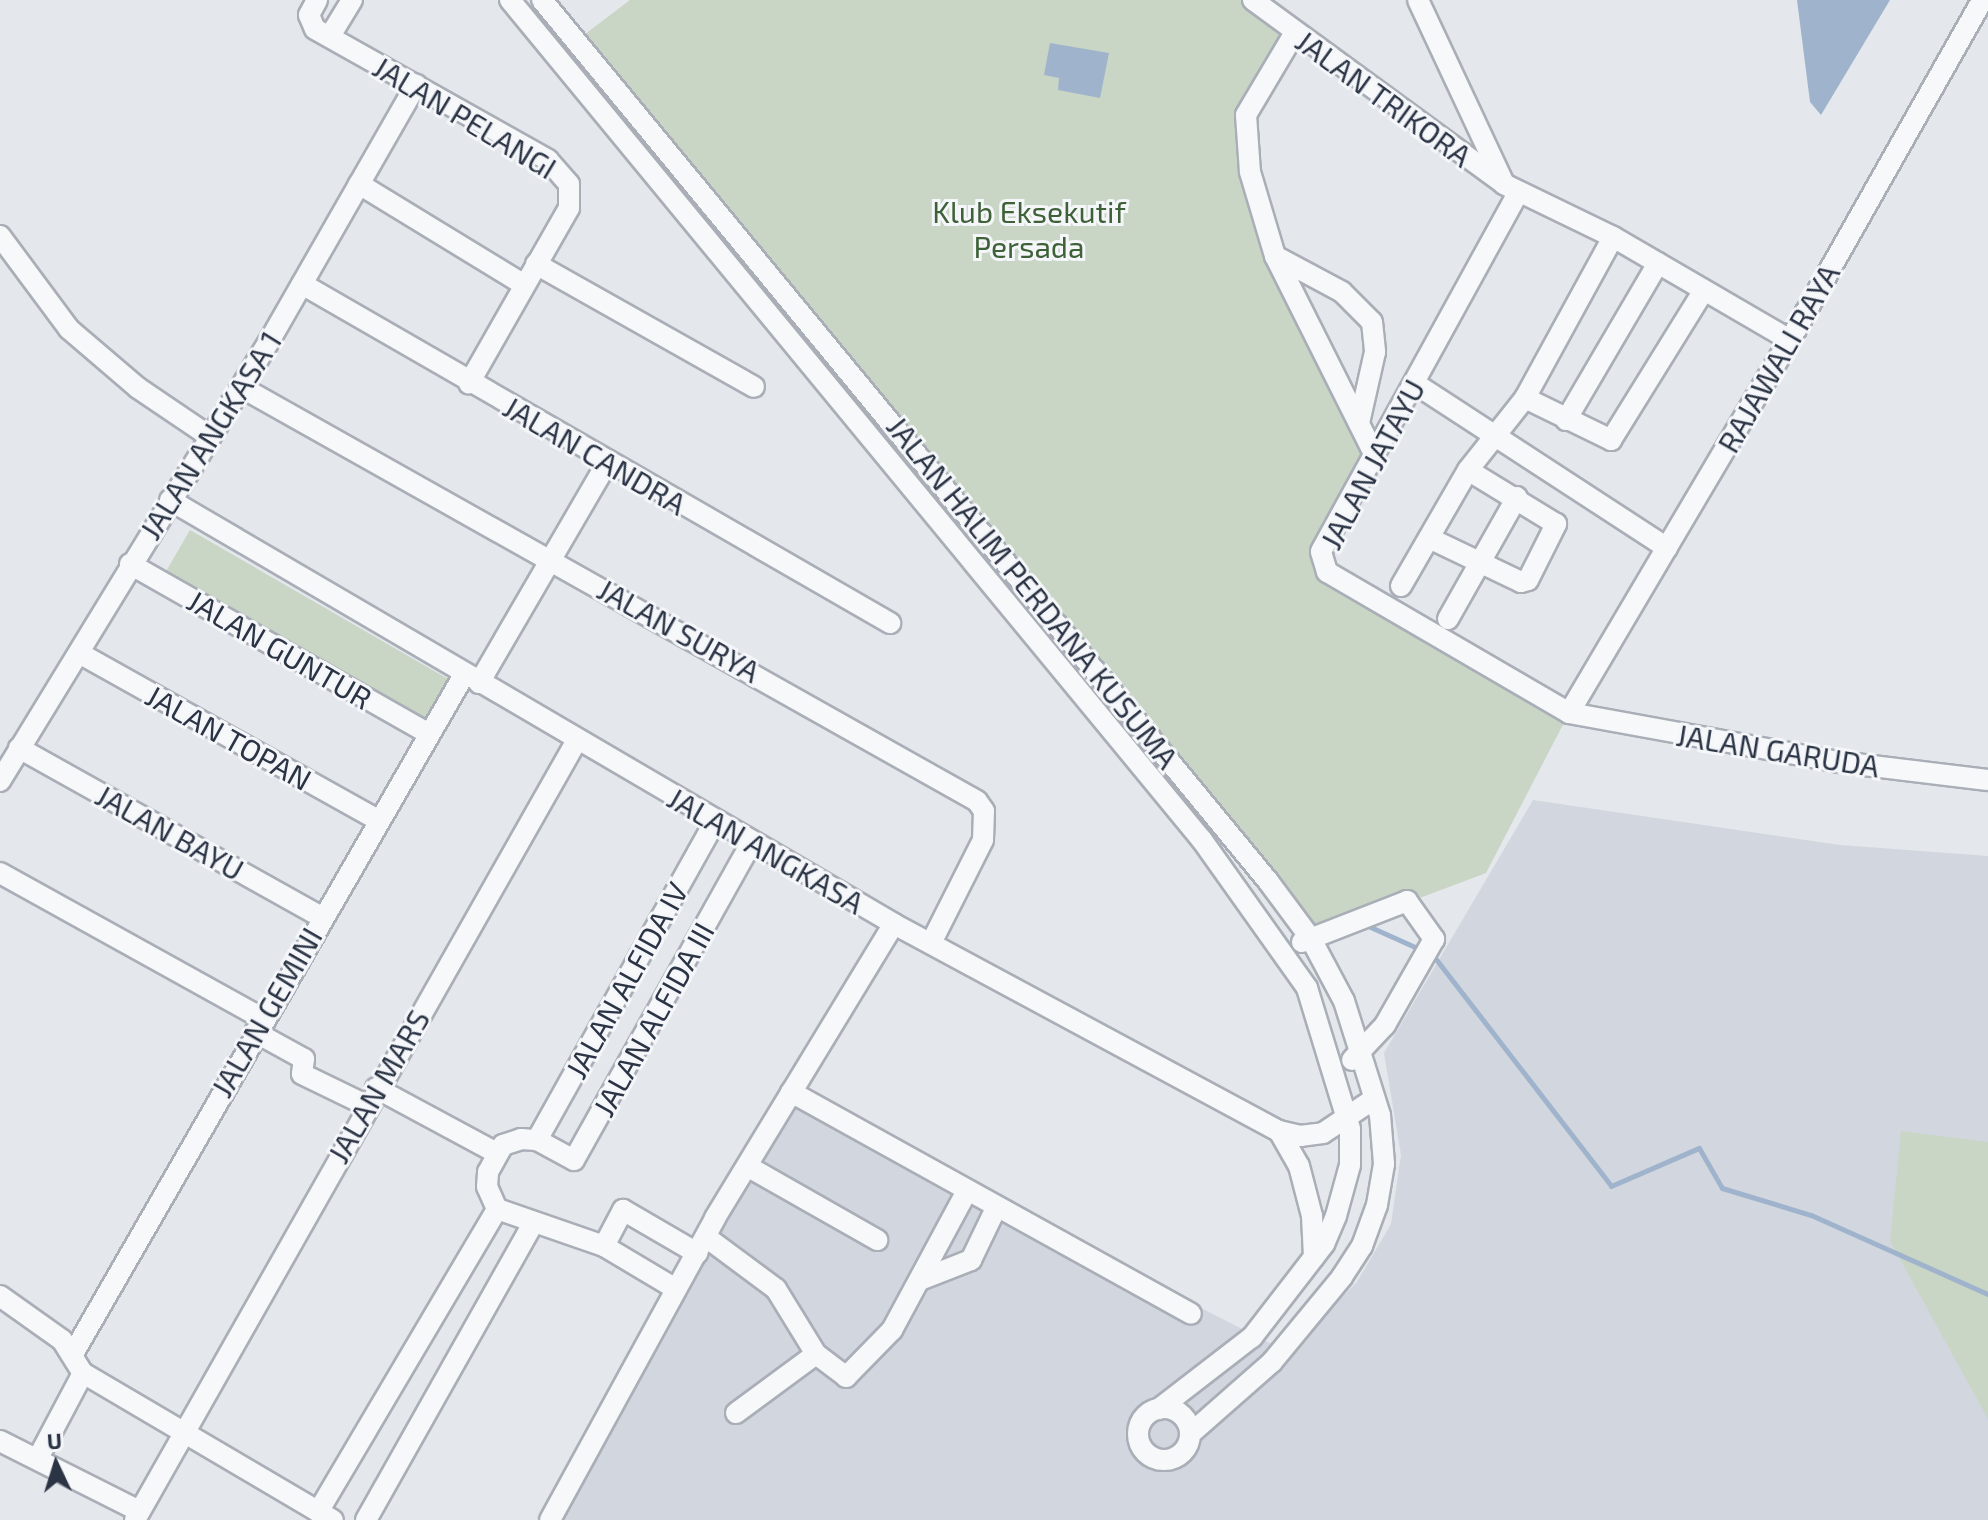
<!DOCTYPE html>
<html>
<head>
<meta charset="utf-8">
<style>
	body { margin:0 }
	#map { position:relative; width:1988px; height:1520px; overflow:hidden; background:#e4e7ec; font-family:"Exo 2",sans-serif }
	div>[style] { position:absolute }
	.built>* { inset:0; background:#d2d6de }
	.green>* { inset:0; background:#c9d6c5; transform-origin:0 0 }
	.water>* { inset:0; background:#9fb4cc }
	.stream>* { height:5px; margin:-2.5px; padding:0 2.5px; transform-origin:2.5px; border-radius:2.5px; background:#9fb4cc }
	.roads { filter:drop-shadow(2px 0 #a9aeb7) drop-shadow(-2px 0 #a9aeb7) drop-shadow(0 2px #a9aeb7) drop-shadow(0 -2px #a9aeb7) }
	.minor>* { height:20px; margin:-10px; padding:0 10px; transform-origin:10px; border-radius:10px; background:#f7f8fa }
	.minor>.ring { margin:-10px; padding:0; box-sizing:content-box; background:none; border:20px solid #f7f8fa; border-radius:50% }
	span { translate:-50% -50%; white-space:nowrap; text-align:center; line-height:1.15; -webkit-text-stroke:6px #f4f6f9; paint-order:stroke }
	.street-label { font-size:30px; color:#2b3445 }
	.park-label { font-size:30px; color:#3f6138 }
	.north { position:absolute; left:16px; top:1424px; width:80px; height:80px; -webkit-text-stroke:6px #f4f6f9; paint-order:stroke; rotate:356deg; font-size:22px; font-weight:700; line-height:32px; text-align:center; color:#2b3445 }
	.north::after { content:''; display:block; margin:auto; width:28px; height:36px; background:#2b3445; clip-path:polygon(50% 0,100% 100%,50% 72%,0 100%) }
</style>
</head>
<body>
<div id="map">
	<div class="built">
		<i style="clip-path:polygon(1533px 800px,1840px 845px,1988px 856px,1988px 1520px,560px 1520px,798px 1088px,968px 1189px,1287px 1352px,1357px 1282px,1391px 1224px,1401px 1155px,1384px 1053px)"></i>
	</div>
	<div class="green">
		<i style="clip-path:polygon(630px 0,1253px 0,1294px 34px,1246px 115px,1259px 213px,1374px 454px,1322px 565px,1569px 713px,1486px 873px,1311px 939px,576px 41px)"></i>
		<i style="left:190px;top:530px;width:306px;height:48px;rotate:30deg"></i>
		<i style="clip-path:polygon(1901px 1131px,1988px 1142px,1988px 1419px,1890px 1241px)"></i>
	</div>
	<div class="water">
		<i style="clip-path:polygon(1797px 0,1890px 0,1821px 115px,1810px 102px)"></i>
		<i style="clip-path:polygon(1050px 43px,1109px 53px,1100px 98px,1058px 90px,1059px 78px,1044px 75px)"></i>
	</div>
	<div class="stream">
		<i style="left:1366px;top:925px;width:61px;rotate:24.1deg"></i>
		<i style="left:1432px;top:954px;width:293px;rotate:52.3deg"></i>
		<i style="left:1611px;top:1186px;width:96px;rotate:-23.4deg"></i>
		<i style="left:1699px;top:1148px;width:46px;rotate:60.1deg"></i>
		<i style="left:1722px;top:1188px;width:93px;rotate:16.9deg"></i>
		<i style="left:1811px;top:1215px;width:194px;rotate:24.1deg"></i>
	</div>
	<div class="roads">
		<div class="minor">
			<i style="left:317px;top:0;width:17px;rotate:118deg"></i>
			<i style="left:309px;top:15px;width:15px;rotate:67deg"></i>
			<i style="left:315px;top:29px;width:267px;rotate:29.3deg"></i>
			<i style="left:548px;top:160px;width:32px;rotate:49deg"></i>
			<i style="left:569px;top:184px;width:24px;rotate:90deg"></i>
			<i style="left:569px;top:208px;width:202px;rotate:119.7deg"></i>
			<i style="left:510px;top:0;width:1088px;rotate:50.52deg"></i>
			<i style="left:1202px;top:840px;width:181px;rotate:54.6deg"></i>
			<i style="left:1307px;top:988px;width:147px;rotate:73deg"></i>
			<i style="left:1350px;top:1129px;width:36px;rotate:90deg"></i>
			<i style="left:1350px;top:1165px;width:53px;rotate:105.4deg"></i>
			<i style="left:1336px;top:1216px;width:30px;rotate:113deg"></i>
			<i style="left:1324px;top:1244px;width:118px;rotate:127.7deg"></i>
			<i style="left:1252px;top:1337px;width:118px;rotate:142.3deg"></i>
			<i style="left:542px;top:0;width:1142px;rotate:50.51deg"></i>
			<i style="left:1268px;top:881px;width:72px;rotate:53.4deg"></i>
			<i style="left:1311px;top:939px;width:70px;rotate:62deg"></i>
			<i style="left:1344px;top:1001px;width:120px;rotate:72.5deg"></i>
			<i style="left:1380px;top:1115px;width:49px;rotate:85.3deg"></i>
			<i style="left:1384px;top:1164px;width:42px;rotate:99.7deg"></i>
			<i style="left:1377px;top:1205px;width:44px;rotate:110.1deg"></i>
			<i style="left:1362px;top:1246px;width:37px;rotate:123deg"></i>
			<i style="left:1342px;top:1277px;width:110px;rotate:129.5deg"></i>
			<i style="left:1272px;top:1362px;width:109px;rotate:138.7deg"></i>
			<i style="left:1253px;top:0;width:311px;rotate:36.2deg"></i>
			<i style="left:1504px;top:184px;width:121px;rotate:25.9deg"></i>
			<i style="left:1613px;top:237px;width:205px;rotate:30.2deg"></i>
			<i style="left:1418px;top:0;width:203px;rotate:64.9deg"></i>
			<i style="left:1294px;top:34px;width:94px;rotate:120.7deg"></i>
			<i style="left:1246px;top:115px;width:57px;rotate:86deg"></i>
			<i style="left:1250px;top:172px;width:88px;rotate:73.4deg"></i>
			<i style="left:1275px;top:256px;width:221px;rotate:63.4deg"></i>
			<i style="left:330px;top:36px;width:42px;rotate:-58.6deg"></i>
			<i style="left:359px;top:184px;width:192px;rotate:31.4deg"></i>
			<i style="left:1518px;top:193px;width:409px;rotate:118.8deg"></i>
			<i style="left:1321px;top:552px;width:21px;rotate:73deg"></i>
			<i style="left:1327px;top:572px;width:280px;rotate:30.2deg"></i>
			<i style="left:1569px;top:713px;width:274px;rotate:10.3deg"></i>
			<i style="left:1839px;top:762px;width:150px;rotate:6.9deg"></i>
			<i style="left:0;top:236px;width:116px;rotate:53.4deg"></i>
			<i style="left:69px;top:329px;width:91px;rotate:40.5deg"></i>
			<i style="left:138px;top:388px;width:86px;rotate:34.1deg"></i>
			<i style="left:1275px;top:256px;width:76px;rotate:28.2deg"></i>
			<i style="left:1342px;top:292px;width:42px;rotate:45deg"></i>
			<i style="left:1372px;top:322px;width:30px;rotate:84deg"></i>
			<i style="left:1375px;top:352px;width:73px;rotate:102.7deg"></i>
			<i style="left:536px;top:264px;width:250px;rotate:29.4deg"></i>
			<i style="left:302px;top:284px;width:679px;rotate:29.96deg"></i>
			<i style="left:1414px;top:383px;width:302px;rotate:33.1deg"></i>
			<i style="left:241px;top:387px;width:844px;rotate:29.36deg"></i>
			<i style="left:977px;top:801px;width:12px;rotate:55deg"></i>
			<i style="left:984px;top:811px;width:29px;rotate:92deg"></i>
			<i style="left:983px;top:840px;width:115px;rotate:116.8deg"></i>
			<i style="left:1525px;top:398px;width:96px;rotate:26deg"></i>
			<i style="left:1611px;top:440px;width:176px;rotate:-58.2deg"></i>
			<i style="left:1566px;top:420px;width:182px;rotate:-59.6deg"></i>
			<i style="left:170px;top:500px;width:839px;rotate:30.35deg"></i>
			<i style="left:894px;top:924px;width:437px;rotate:28.3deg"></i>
			<i style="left:1279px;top:1131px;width:22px;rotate:13deg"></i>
			<i style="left:1300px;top:1136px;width:23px;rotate:-7deg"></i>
			<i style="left:1323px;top:1133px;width:61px;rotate:-33.7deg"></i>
			<i style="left:1429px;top:538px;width:102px;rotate:25.6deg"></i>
			<i style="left:1521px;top:582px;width:7px;rotate:-16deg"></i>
			<i style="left:1528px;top:580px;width:63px;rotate:-63.4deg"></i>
			<i style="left:1556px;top:524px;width:103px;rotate:-148.5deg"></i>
			<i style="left:130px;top:564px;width:344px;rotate:29.6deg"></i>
			<i style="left:1401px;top:586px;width:134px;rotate:-60deg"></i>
			<i style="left:1468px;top:470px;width:92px;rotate:-51.6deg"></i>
			<i style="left:1525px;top:398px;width:183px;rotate:-61.3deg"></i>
			<i style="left:1448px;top:619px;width:140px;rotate:-60.5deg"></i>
			<i style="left:79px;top:653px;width:344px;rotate:29.2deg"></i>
			<i style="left:479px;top:683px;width:257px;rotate:-59.8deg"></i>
			<i style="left:1569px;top:713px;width:434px;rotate:-59.4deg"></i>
			<i style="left:1790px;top:340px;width:390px;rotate:-60.5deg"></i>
			<i style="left:19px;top:748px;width:347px;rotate:29.2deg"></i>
			<i style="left:0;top:781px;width:519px;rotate:-58.54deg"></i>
			<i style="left:271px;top:338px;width:292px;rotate:-60.2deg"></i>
			<i style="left:0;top:873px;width:299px;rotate:29deg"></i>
			<i style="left:1302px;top:942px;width:113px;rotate:-21.3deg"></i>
			<i style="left:1407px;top:901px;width:47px;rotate:54.6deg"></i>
			<i style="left:1434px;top:939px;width:99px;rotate:119.7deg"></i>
			<i style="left:1385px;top:1025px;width:48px;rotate:133.3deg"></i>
			<i style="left:255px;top:1032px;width:56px;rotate:28.9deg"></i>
			<i style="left:304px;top:1059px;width:15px;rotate:98deg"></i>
			<i style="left:302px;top:1074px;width:71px;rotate:25.8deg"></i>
			<i style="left:376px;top:1088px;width:135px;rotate:28.3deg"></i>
			<i style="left:791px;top:1092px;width:457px;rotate:29deg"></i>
			<i style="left:1279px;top:1131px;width:40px;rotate:60.3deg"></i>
			<i style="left:1299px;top:1166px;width:52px;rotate:75.4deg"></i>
			<i style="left:1312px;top:1216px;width:41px;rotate:87.2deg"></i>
			<i style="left:537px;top:1140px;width:365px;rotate:-60.8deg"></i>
			<i style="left:747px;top:1166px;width:150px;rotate:29.6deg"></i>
			<i style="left:706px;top:1237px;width:87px;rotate:36.6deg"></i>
			<i style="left:776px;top:1289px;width:76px;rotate:58.4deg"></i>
			<i style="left:816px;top:1354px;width:38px;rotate:37deg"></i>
			<i style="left:846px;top:1377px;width:66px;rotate:-45.6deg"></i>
			<i style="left:892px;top:1330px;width:158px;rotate:-61.7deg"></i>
			<i style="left:604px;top:1246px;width:41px;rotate:-62.2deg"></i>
			<i style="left:623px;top:1210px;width:86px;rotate:30.2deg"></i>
			<i style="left:920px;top:1280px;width:55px;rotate:-21.4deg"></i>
			<i style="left:971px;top:1260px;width:58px;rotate:-64.3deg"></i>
			<i style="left:676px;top:1289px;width:84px;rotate:-149.2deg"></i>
			<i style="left:604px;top:1246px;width:113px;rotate:-160.9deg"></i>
			<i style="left:497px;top:1209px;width:24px;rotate:-114deg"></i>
			<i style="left:487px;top:1187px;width:15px;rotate:-86deg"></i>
			<i style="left:488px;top:1172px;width:31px;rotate:-61deg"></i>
			<i style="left:503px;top:1145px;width:19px;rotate:-18deg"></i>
			<i style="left:521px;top:1139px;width:16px;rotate:4deg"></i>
			<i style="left:537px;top:1140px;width:42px;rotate:28.4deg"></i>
			<i style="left:574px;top:1160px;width:364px;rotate:-60.8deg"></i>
			<i style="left:0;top:1296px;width:76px;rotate:35.4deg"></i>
			<i style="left:62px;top:1340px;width:39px;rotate:58deg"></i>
			<i style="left:83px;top:1373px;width:290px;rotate:30.5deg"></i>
			<i style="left:74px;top:1352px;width:781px;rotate:-60.06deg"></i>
			<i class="ring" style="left:1138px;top:1408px;width:32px;height:32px"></i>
			<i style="left:736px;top:1413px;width:99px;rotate:-36.4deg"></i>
			<i style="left:0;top:1441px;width:153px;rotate:26.7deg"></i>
			<i style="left:38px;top:1458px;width:96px;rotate:-62.1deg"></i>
			<i style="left:318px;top:1512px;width:352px;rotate:-59.4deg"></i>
			<i style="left:135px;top:1520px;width:897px;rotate:-60.46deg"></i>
			<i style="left:366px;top:1520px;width:338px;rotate:-60.6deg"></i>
			<i style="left:550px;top:1520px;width:344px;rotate:-61.3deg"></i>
			<i style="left:715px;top:1218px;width:344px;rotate:-58.7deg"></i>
		</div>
	</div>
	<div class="street-label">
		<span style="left:1384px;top:98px;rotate:36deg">JALAN TRIKORA</span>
		<span style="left:465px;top:117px;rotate:31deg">JALAN PELANGI</span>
		<span style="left:1778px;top:358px;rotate:-60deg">RAJAWALI RAYA</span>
		<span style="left:210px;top:435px;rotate:-58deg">JALAN ANGKASA 1</span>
		<span style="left:595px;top:455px;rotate:30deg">JALAN CANDRA</span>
		<span style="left:1372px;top:464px;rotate:-62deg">JALAN JATAYU</span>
		<span style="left:1033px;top:592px;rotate:51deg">JALAN HALIM PERDANA KUSUMA</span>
		<span style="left:679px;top:630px;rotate:29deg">JALAN SURYA</span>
		<span style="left:280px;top:649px;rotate:30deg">JALAN GUNTUR</span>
		<span style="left:229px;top:737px;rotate:29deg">JALAN TOPAN</span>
		<span style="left:1778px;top:750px;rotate:9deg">JALAN GARUDA</span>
		<span style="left:170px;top:832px;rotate:29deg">JALAN BAYU</span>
		<span style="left:766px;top:850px;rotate:30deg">JALAN ANGKASA</span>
		<span style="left:626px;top:980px;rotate:-61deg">JALAN ALFIDA IV</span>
		<span style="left:266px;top:1012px;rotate:-60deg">JALAN GEMINI</span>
		<span style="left:653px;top:1019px;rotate:-61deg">JALAN ALFIDA III</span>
		<span style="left:378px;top:1086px;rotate:-60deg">JALAN MARS</span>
	</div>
	<div class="park-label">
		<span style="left:1029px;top:228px">Klub Eksekutif<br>Persada</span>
	</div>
	<div class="north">U</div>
</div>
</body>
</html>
